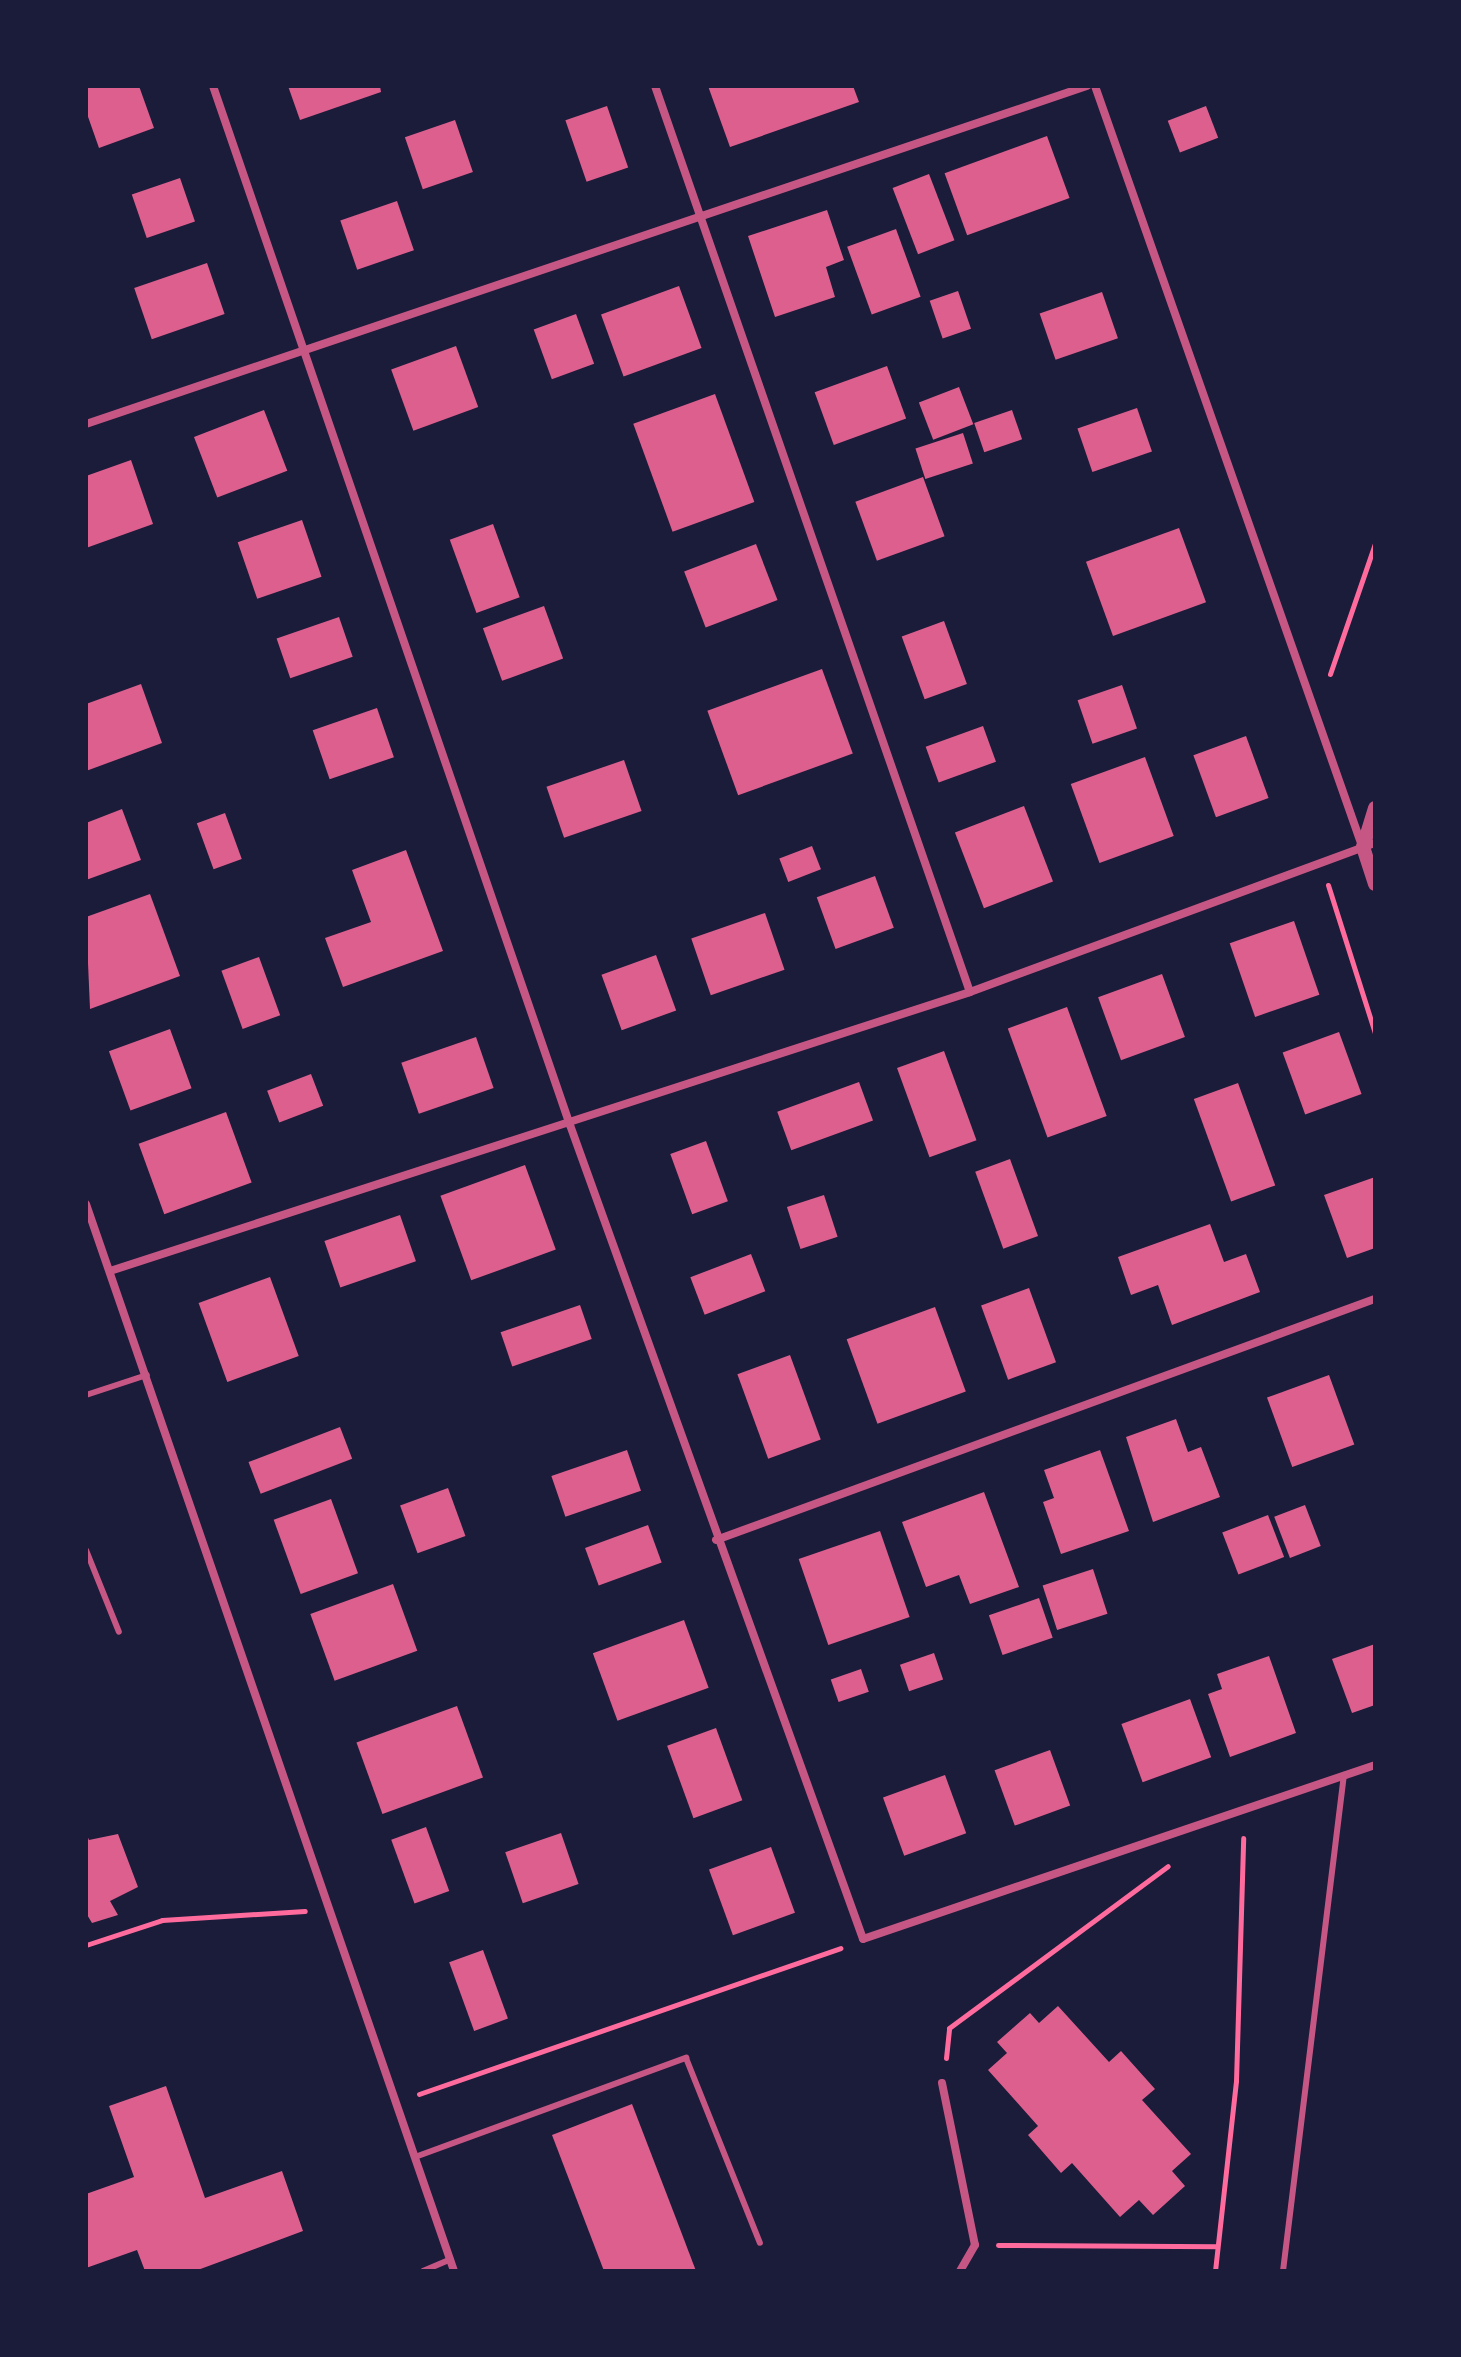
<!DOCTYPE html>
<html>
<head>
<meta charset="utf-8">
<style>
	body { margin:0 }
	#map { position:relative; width:1461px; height:2357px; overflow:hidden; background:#1b1b3a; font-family:Ubuntu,sans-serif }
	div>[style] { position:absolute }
	.building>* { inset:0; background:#dd5f8e; transform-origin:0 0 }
	.path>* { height:5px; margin:-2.5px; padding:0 2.5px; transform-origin:2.5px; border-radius:2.5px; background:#ff6b9d }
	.service>* { height:6px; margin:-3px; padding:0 3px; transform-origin:3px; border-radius:3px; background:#c65784 }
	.minor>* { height:8px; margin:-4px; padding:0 4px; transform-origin:4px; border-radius:4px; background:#c65784 }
	.tertiary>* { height:14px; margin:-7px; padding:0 7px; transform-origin:7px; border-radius:7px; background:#c65784 }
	span { translate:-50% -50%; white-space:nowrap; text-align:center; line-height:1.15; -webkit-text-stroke:6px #1b1b3a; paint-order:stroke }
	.frame { position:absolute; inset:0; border:88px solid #1b1b3a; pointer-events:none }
</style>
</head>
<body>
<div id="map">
	<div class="building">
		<i style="clip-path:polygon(86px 86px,139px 86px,154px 128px,99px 148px,86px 111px)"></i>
		<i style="clip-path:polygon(288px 86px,380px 86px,381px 92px,300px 120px)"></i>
		<i style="clip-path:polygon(708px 86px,853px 86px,859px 102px,730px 147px)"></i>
		<i style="left:607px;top:106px;width:65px;height:44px;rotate:71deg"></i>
		<i style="left:1206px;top:106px;width:34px;height:41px;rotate:69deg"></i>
		<i style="left:455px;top:120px;width:55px;height:53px;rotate:71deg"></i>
		<i style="left:1047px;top:136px;width:66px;height:109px;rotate:70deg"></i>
		<i style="left:929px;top:174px;width:71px;height:39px;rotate:69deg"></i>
		<i style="left:180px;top:178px;width:46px;height:51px;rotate:71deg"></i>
		<i style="left:397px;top:201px;width:52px;height:60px;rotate:71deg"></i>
		<i style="clip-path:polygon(827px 210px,844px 260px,826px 267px,835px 297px,775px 317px,748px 236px)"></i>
		<i style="left:896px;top:229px;width:72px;height:52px;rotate:70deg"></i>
		<i style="left:207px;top:263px;width:54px;height:77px;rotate:71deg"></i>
		<i style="left:679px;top:286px;width:66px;height:83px;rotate:70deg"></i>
		<i style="left:958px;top:291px;width:40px;height:30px;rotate:71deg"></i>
		<i style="left:1102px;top:292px;width:49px;height:66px;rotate:71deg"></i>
		<i style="left:576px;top:314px;width:53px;height:45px;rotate:70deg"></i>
		<i style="left:456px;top:346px;width:65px;height:69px;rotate:70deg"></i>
		<i style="left:887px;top:366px;width:56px;height:77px;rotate:70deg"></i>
		<i style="left:959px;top:387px;width:40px;height:43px;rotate:69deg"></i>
		<i style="left:715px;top:394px;width:115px;height:87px;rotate:70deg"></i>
		<i style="left:1137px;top:408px;width:46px;height:63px;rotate:71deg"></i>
		<i style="left:264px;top:410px;width:65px;height:75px;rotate:69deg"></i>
		<i style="left:1012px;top:410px;width:31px;height:40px;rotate:71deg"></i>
		<i style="left:963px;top:433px;width:32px;height:50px;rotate:72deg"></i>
		<i style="clip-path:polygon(131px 460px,153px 524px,86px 548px,86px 476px)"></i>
		<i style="left:923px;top:477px;width:63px;height:72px;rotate:70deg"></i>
		<i style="left:302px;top:520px;width:60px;height:68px;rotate:71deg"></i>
		<i style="left:493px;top:524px;width:78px;height:46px;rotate:70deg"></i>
		<i style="left:1179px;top:528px;width:79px;height:99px;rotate:70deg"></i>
		<i style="left:756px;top:544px;width:60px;height:77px;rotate:69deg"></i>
		<i style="left:544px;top:606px;width:56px;height:65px;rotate:70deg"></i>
		<i style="left:339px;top:617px;width:42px;height:66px;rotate:71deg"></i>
		<i style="left:944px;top:621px;width:67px;height:45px;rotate:70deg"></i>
		<i style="left:822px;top:669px;width:90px;height:122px;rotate:70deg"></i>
		<i style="clip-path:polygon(141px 684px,162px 743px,86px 771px,86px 704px)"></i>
		<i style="left:1122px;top:685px;width:46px;height:47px;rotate:71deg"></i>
		<i style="left:377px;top:708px;width:52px;height:68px;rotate:71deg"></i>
		<i style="left:983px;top:726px;width:38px;height:61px;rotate:70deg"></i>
		<i style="left:1246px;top:736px;width:66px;height:56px;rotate:70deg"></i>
		<i style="left:1145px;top:757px;width:84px;height:79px;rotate:70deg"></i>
		<i style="left:624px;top:760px;width:54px;height:82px;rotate:71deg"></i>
		<i style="left:1024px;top:806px;width:81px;height:74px;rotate:69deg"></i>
		<i style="clip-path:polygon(122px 809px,141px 860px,86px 880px,86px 823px)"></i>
		<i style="left:225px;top:813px;width:49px;height:30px;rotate:70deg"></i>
		<i style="left:812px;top:846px;width:25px;height:35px;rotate:69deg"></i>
		<i style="clip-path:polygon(406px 850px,443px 951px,343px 987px,325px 938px,371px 922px,352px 870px)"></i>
		<i style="left:875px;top:876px;width:55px;height:62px;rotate:70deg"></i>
		<i style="clip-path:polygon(150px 894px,180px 976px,90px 1009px,86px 917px)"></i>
		<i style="left:765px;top:913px;width:60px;height:78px;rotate:71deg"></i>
		<i style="left:1294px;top:921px;width:78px;height:68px;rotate:71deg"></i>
		<i style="left:656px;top:955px;width:59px;height:58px;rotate:70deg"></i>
		<i style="left:259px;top:957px;width:62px;height:40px;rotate:70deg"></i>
		<i style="left:1162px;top:974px;width:67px;height:68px;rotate:70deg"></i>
		<i style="left:1067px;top:1007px;width:116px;height:63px;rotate:70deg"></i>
		<i style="left:170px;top:1029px;width:63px;height:65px;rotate:70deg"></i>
		<i style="left:1339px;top:1032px;width:66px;height:60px;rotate:70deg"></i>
		<i style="left:476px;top:1037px;width:54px;height:79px;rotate:71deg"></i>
		<i style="left:944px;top:1051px;width:95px;height:50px;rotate:70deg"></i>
		<i style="left:311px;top:1074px;width:34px;height:47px;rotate:69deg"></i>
		<i style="left:859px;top:1082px;width:41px;height:87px;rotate:70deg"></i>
		<i style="left:1238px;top:1083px;width:109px;height:47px;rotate:70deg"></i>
		<i style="left:226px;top:1112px;width:75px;height:93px;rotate:70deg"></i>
		<i style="left:706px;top:1141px;width:64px;height:38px;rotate:70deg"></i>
		<i style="left:1010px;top:1159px;width:82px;height:37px;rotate:70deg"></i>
		<i style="left:525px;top:1165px;width:90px;height:90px;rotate:70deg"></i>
		<i style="clip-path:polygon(1375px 1177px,1375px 1248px,1347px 1258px,1324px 1195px)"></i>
		<i style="left:824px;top:1195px;width:44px;height:39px;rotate:72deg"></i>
		<i style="left:400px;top:1215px;width:49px;height:80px;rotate:71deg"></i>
		<i style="clip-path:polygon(1210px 1224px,1224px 1262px,1246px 1254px,1260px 1292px,1172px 1325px,1158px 1285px,1131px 1295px,1118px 1257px)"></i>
		<i style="left:751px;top:1254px;width:40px;height:65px;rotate:69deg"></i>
		<i style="left:270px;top:1277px;width:84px;height:76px;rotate:70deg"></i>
		<i style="left:1029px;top:1288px;width:79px;height:51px;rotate:70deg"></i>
		<i style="left:580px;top:1305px;width:36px;height:84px;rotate:71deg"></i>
		<i style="left:935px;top:1307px;width:90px;height:94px;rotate:70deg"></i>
		<i style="left:790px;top:1355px;width:90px;height:56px;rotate:70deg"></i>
		<i style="left:1329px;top:1375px;width:74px;height:66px;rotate:70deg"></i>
		<i style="clip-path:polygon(1176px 1419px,1188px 1452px,1201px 1447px,1220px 1497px,1153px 1522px,1126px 1437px)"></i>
		<i style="left:340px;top:1427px;width:34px;height:98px;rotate:69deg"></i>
		<i style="left:627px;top:1450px;width:43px;height:80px;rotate:71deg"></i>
		<i style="clip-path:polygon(1100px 1450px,1129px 1531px,1061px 1554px,1043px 1502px,1054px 1498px,1044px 1470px)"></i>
		<i style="left:448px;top:1488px;width:51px;height:51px;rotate:70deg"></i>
		<i style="clip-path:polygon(984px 1492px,1019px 1587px,970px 1604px,959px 1575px,926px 1587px,902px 1522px)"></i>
		<i style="left:331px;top:1499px;width:79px;height:61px;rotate:70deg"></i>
		<i style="left:1305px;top:1505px;width:44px;height:33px;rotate:69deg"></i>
		<i style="left:1268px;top:1515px;width:45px;height:49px;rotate:69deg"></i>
		<i style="left:648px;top:1525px;width:40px;height:67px;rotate:70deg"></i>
		<i style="left:880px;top:1531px;width:91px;height:86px;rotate:71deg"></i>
		<i style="left:1093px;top:1569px;width:47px;height:53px;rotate:72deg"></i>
		<i style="left:393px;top:1584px;width:71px;height:88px;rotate:70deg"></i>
		<i style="left:1039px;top:1598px;width:42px;height:53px;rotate:71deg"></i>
		<i style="left:684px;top:1620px;width:72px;height:97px;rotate:70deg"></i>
		<i style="clip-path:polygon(1375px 1644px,1375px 1705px,1352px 1713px,1332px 1659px)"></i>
		<i style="left:934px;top:1653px;width:28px;height:36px;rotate:71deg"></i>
		<i style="clip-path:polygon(1269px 1656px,1296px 1733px,1230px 1757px,1208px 1694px,1222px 1689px,1217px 1674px)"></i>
		<i style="left:861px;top:1669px;width:24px;height:32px;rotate:71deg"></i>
		<i style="left:1190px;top:1699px;width:62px;height:73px;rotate:70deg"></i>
		<i style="left:457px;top:1706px;width:76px;height:107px;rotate:70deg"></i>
		<i style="left:716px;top:1728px;width:77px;height:52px;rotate:70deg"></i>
		<i style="left:1050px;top:1750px;width:59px;height:59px;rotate:70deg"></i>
		<i style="left:945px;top:1775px;width:62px;height:66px;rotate:70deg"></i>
		<i style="left:426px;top:1827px;width:68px;height:37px;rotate:70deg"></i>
		<i style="clip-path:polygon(86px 1833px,89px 1840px,118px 1834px,138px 1887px,110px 1901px,118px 1915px,92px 1923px,86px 1913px)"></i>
		<i style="left:561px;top:1833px;width:54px;height:59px;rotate:71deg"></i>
		<i style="left:771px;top:1847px;width:70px;height:66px;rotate:70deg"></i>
		<i style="left:483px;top:1950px;width:73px;height:36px;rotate:70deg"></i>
		<i style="clip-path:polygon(1058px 2006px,1109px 2062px,1121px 2051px,1155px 2089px,1142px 2100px,1191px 2154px,1172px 2171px,1185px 2186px,1153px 2215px,1139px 2200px,1120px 2217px,1072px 2163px,1061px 2173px,1028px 2135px,1038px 2126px,988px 2070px,1007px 2053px,997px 2042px,1030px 2013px,1039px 2023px)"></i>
		<i style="clip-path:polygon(166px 2086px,205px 2198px,282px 2171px,303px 2231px,195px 2271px,145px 2271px,137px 2250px,86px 2268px,86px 2194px,134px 2177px,109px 2106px)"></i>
		<i style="clip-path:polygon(632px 2104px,677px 2221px,696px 2271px,604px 2271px,552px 2135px)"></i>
	</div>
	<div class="path">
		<i style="left:1330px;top:674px;width:139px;rotate:-71deg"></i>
		<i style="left:1328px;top:885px;width:155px;rotate:72.4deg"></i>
		<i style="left:86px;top:1945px;width:80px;rotate:-18.2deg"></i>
		<i style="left:162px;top:1920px;width:143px;rotate:-3.6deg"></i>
		<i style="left:946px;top:2058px;width:30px;rotate:-84deg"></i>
		<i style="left:949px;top:2028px;width:272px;rotate:-36.5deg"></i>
		<i style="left:419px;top:2094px;width:446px;rotate:-19.1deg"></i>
		<i style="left:998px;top:2245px;width:219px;rotate:0.3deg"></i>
		<i style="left:1215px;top:2271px;width:191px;rotate:-83.7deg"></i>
		<i style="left:1236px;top:2081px;width:243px;rotate:-88.3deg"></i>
	</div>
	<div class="service">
		<i style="left:86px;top:1395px;width:64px;rotate:-18.2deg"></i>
		<i style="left:86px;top:1550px;width:88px;rotate:68.1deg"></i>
		<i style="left:415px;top:2157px;width:289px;rotate:-20.1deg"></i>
		<i style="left:686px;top:2058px;width:199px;rotate:68.2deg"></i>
		<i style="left:423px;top:2271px;width:30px;rotate:-23deg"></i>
		<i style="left:1283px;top:2271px;width:500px;rotate:-83deg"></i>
	</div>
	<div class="minor">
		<i style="left:213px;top:86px;width:1099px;rotate:71.04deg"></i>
		<i style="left:570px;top:1125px;width:865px;rotate:70.2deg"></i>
		<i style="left:863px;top:1939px;width:541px;rotate:-18.77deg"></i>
		<i style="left:655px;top:86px;width:959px;rotate:70.83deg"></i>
		<i style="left:1095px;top:86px;width:802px;rotate:70.64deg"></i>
		<i style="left:86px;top:424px;width:1057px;rotate:-18.66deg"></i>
		<i style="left:86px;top:1204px;width:1129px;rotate:70.97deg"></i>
		<i style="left:110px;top:1271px;width:904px;rotate:-17.97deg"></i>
		<i style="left:970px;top:992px;width:432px;rotate:-20.2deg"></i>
		<i style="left:716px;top:1540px;width:702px;rotate:-20.09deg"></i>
		<i style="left:942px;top:2083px;width:165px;rotate:78.5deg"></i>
		<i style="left:975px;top:2245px;width:30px;rotate:120deg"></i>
	</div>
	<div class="tertiary">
		<i style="left:1375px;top:808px;width:41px;rotate:107.1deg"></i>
		<i style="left:1363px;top:847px;width:39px;rotate:72deg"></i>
	</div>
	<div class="frame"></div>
</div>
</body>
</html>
